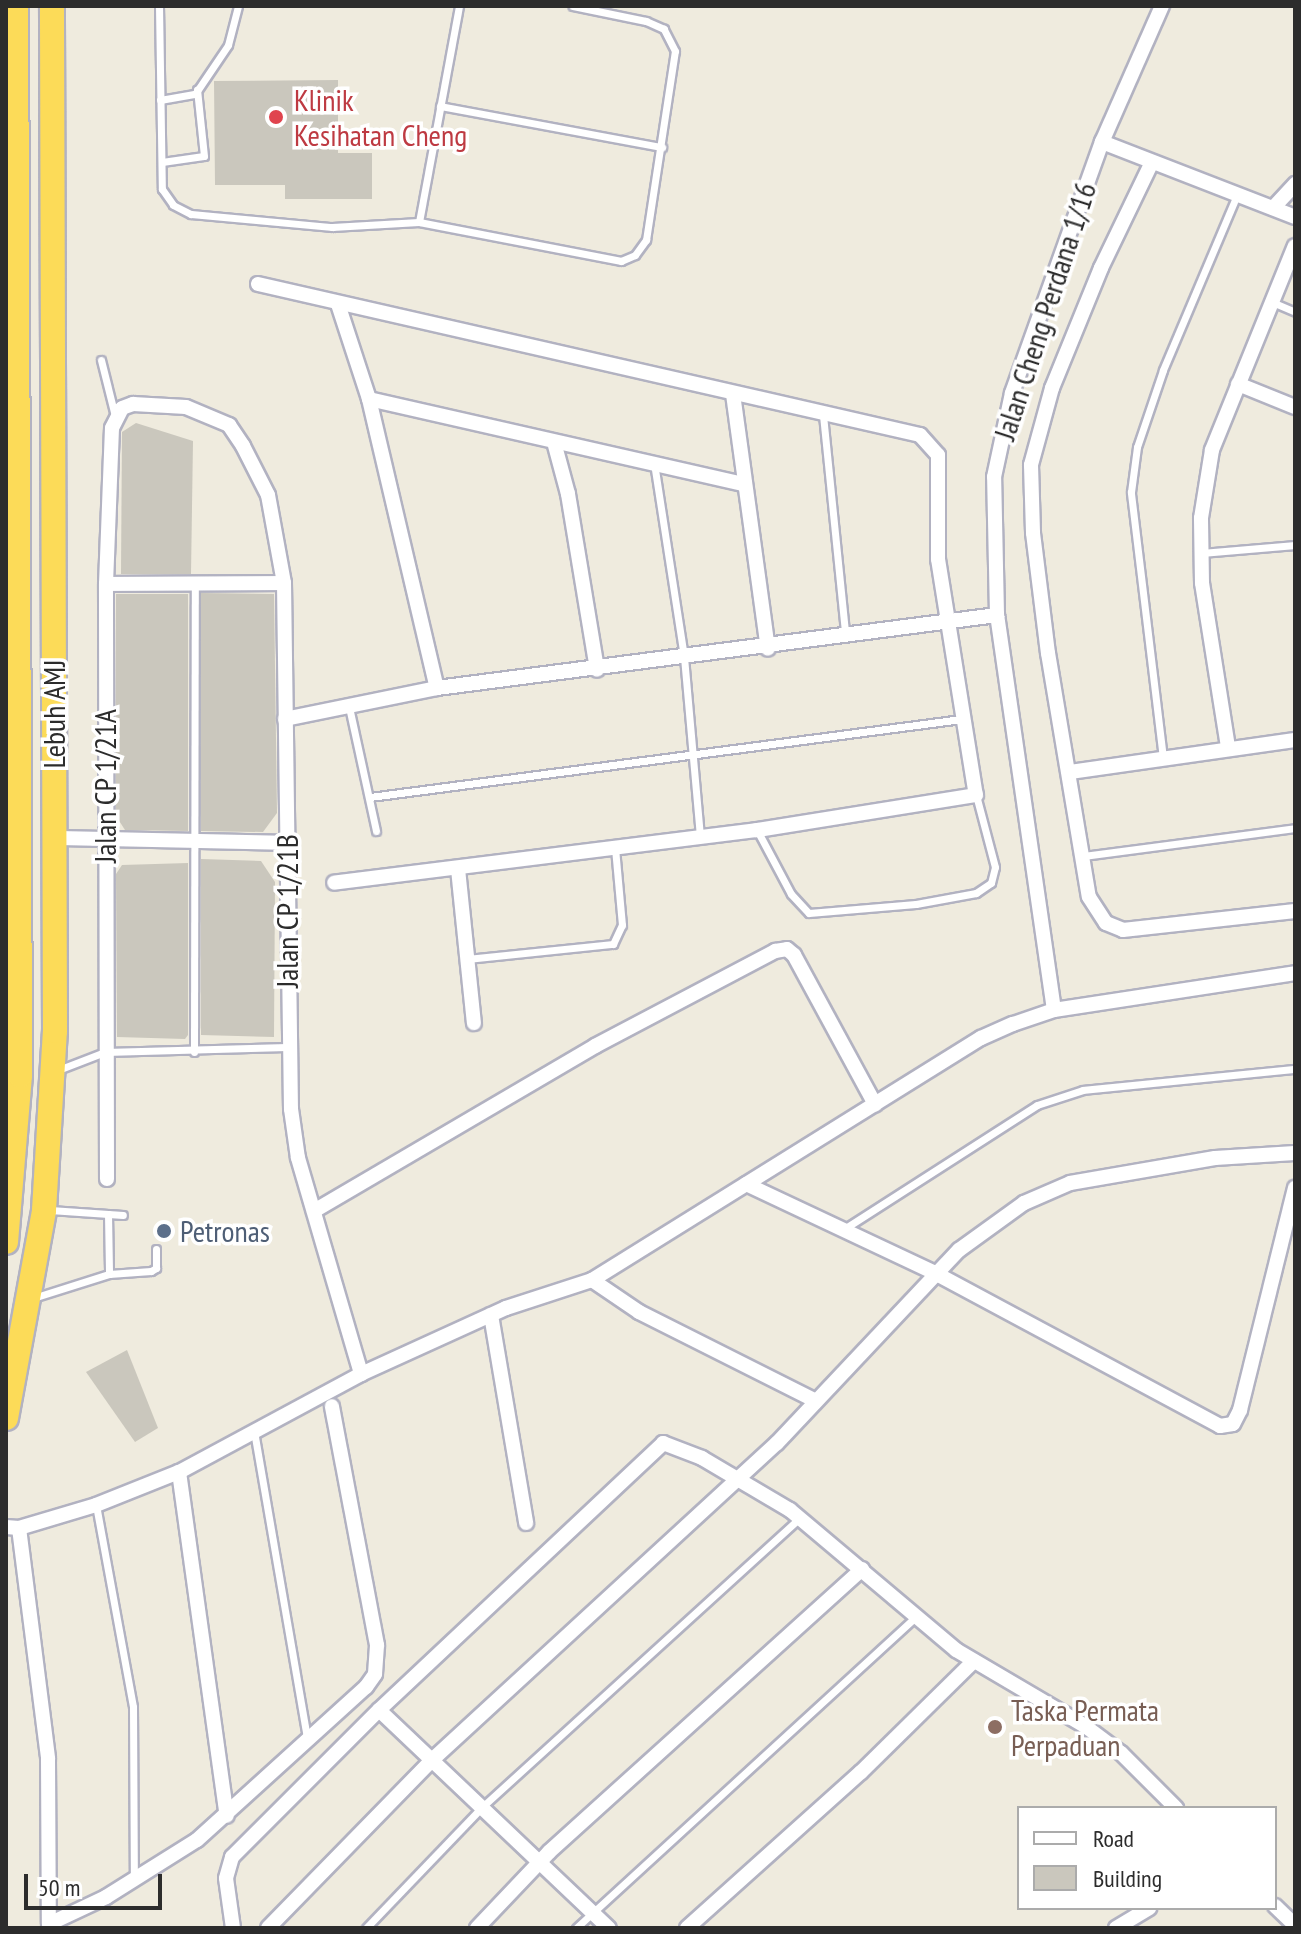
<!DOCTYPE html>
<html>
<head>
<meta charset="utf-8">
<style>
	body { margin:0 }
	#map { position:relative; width:1301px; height:1934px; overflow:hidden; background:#efebde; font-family:"PT Sans Narrow",sans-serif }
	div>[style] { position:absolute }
	.building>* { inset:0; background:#cac7bd }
	.roads { filter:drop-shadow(2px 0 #b2b2c1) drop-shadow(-2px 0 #b2b2c1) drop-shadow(0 2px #b2b2c1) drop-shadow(0 -2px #b2b2c1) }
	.service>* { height:7px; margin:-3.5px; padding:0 3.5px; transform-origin:3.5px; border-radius:3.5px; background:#fff }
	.minor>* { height:14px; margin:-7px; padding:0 7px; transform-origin:7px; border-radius:7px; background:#fff }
	.trunk>* { height:24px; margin:-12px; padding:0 12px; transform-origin:12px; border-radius:12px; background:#fcdb58 }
	.dots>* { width:22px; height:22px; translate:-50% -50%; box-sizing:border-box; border:4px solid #fff; border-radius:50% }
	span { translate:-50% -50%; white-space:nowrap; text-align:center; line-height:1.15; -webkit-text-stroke:7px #fff; paint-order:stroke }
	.health-label { font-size:30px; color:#be3a42 }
	.left { translate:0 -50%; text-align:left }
	.street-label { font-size:30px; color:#2c2c2c }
	.service-label { font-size:30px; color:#4e5e75 }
	.education-label { font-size:30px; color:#785e54 }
	.frame { position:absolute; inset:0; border:8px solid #2c2c2c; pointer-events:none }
	.legend { position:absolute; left:1017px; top:1806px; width:260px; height:104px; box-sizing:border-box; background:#fff; border:2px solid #ababab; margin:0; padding:10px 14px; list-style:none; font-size:24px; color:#2c2c2c }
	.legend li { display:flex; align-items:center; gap:16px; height:40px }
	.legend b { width:40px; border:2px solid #ababab }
	.scale { position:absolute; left:24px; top:1874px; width:138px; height:36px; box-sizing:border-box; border:4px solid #2c2c2c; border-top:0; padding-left:10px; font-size:24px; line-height:28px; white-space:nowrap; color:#2c2c2c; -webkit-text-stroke:6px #fff; paint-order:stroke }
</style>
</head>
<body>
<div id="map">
	<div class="building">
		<i style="clip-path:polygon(338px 80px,338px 153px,372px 153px,372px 199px,285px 199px,285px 185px,215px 185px,214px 81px)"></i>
		<i style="clip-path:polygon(136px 423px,193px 441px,191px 574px,121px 574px,122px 432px)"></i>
		<i style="clip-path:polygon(201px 593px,274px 594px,277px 813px,263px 832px,201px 831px)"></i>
		<i style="clip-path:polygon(116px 594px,188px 594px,188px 831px,125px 830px,116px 816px)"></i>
		<i style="clip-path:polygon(201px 859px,261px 861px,275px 882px,274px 1037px,201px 1035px)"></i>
		<i style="clip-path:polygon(188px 863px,188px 1035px,185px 1039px,117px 1037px,116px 874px,122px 865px)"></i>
		<i style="clip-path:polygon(127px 1350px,158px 1428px,135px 1442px,86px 1372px)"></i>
	</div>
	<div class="roads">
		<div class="service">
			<i style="left:159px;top:6px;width:183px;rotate:89.1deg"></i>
			<i style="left:162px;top:189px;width:19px;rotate:55deg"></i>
			<i style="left:173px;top:205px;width:20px;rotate:27deg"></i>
			<i style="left:191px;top:214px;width:142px;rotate:5.3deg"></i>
			<i style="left:332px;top:227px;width:87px;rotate:-3.3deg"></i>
			<i style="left:419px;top:222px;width:206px;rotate:10.9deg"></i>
			<i style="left:621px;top:261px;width:15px;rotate:-23deg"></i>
			<i style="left:635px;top:255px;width:19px;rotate:-54deg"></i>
			<i style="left:646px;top:240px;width:191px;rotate:-81.3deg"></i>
			<i style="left:675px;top:51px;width:25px;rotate:-117deg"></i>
			<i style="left:664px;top:29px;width:20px;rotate:-156deg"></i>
			<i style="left:646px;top:21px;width:75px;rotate:-168.4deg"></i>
			<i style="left:160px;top:100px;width:36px;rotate:-10deg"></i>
			<i style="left:195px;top:94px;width:59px;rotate:-56deg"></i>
			<i style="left:228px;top:45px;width:40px;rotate:-75.6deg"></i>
			<i style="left:440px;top:106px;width:226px;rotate:10.5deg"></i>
			<i style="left:162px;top:162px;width:42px;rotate:-8.1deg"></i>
			<i style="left:204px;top:156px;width:67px;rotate:-96deg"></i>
			<i style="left:419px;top:222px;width:220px;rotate:-79.5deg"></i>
			<i style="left:1272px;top:302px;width:25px;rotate:23deg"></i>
			<i style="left:101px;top:360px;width:58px;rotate:76deg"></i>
			<i style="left:823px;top:415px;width:219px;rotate:84.2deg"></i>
			<i style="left:654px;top:463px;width:196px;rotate:81.2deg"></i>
			<i style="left:684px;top:657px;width:181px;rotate:84.9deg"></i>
			<i style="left:1202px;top:553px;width:93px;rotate:-4.9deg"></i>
			<i style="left:349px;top:707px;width:127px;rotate:77.7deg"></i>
			<i style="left:1163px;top:758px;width:268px;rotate:-96.9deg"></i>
			<i style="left:1131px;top:492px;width:45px;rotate:-82.4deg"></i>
			<i style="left:1137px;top:447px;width:81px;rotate:-71.3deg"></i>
			<i style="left:1163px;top:370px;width:190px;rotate:-67.1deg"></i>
			<i style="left:370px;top:797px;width:597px;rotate:-7.51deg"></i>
			<i style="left:757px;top:830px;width:72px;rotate:62deg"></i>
			<i style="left:791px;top:894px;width:26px;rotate:47deg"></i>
			<i style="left:809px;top:913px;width:107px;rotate:-4.8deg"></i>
			<i style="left:916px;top:904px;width:61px;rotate:-10.4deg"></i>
			<i style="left:976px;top:893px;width:18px;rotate:-34deg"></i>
			<i style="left:991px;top:883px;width:16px;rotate:-76deg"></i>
			<i style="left:995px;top:867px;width:74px;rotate:-104.8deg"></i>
			<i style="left:1083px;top:856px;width:214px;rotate:-7.5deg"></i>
			<i style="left:467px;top:959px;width:147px;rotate:-5.9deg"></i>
			<i style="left:613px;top:944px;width:21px;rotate:-65deg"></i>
			<i style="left:622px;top:925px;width:77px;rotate:-95.2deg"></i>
			<i style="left:194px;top:1052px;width:469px;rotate:-89.9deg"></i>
			<i style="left:58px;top:1070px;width:50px;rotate:-21deg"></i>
			<i style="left:105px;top:1052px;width:182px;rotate:-1.6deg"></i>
			<i style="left:50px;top:1210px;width:73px;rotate:3.9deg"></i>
			<i style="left:108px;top:1214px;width:60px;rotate:89deg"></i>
			<i style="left:844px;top:1229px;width:229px;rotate:-32.7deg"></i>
			<i style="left:1037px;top:1105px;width:48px;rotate:-18.1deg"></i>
			<i style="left:1083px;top:1090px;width:213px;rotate:-5.7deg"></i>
			<i style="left:33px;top:1298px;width:80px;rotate:-17.5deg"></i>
			<i style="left:109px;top:1274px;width:42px;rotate:-4.1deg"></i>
			<i style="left:151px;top:1271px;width:6px;rotate:-31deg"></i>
			<i style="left:156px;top:1268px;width:19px;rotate:-90deg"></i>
			<i style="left:254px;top:1431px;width:313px;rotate:80.2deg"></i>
			<i style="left:96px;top:1505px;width:205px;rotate:79.6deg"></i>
			<i style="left:133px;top:1707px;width:172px;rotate:89.7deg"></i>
			<i style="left:366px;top:1928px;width:168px;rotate:-46.2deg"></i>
			<i style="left:482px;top:1807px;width:430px;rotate:-42.3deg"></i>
			<i style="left:576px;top:1928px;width:461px;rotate:-42.5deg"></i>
		</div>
		<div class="minor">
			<i style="left:1102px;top:142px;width:207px;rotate:21.2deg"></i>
			<i style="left:1152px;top:162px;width:118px;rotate:115.7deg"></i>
			<i style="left:1101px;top:268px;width:130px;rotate:112.2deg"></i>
			<i style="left:1052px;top:388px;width:80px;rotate:105.3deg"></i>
			<i style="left:1031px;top:465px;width:68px;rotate:88.3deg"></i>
			<i style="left:1033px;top:533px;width:121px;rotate:82.9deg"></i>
			<i style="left:1048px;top:653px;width:247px;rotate:80.5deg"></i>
			<i style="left:1089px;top:897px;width:31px;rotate:57deg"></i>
			<i style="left:1106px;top:923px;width:18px;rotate:22deg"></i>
			<i style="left:1123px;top:930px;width:173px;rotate:-6.3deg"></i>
			<i style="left:1273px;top:208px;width:33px;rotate:-47deg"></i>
			<i style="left:258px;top:284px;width:679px;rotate:12.85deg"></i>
			<i style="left:920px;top:435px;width:27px;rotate:48deg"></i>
			<i style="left:938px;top:455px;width:104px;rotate:90deg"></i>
			<i style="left:938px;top:559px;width:239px;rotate:80.9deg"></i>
			<i style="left:976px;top:795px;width:222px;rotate:170.9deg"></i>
			<i style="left:757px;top:830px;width:426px;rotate:172.9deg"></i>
			<i style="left:338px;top:304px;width:100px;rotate:71.9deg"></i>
			<i style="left:369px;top:399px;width:297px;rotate:76.8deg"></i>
			<i style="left:1238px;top:384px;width:61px;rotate:22deg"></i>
			<i style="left:733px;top:394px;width:257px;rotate:82.2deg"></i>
			<i style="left:369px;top:399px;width:383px;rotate:12.8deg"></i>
			<i style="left:554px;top:442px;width:54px;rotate:74.9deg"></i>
			<i style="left:568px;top:494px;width:178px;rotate:80.6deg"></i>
			<i style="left:106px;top:584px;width:178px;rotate:-0.3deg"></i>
			<i style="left:285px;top:719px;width:155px;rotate:-11.5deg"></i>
			<i style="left:437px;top:688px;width:565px;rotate:-7.43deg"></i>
			<i style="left:1228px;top:747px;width:166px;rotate:-99deg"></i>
			<i style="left:1202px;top:583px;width:65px;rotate:-90.9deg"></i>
			<i style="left:1201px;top:518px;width:69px;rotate:-80.8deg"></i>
			<i style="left:1212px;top:450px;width:220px;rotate:-67.9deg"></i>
			<i style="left:1070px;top:772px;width:227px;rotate:-8.1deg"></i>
			<i style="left:54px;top:838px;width:232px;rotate:1.2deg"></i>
			<i style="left:458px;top:869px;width:155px;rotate:84.1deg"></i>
			<i style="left:1054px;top:1010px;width:399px;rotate:-98.2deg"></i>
			<i style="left:997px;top:615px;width:138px;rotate:-91.2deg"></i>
			<i style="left:994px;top:477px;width:86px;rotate:-77.9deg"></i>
			<i style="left:1012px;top:393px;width:267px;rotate:-70.3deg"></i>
			<i style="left:1102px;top:142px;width:149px;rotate:-66.2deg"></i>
			<i style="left:107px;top:1179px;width:595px;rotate:-90.1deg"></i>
			<i style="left:106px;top:584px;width:156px;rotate:-87.8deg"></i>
			<i style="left:112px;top:428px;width:22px;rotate:-63deg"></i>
			<i style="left:122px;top:408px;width:12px;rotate:-20deg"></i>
			<i style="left:133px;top:404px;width:53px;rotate:3.2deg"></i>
			<i style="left:186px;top:407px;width:47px;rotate:22.7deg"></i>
			<i style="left:229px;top:425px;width:25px;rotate:56deg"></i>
			<i style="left:243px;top:446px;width:55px;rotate:63deg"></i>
			<i style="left:268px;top:495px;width:89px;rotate:79.7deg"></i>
			<i style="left:284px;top:583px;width:526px;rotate:89.24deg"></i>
			<i style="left:291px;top:1109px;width:49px;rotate:81.9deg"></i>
			<i style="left:298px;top:1158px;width:225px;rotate:73.7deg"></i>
			<i style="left:746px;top:1184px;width:207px;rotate:25.2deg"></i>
			<i style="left:933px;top:1272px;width:326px;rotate:28.2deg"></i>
			<i style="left:1220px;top:1426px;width:13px;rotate:-9deg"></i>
			<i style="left:1233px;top:1424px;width:16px;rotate:-63deg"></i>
			<i style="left:1240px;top:1410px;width:229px;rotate:-76.1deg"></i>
			<i style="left:314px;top:1211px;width:326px;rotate:-30.4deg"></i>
			<i style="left:595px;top:1046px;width:204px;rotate:-27.8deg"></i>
			<i style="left:775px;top:951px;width:12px;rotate:-9deg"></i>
			<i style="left:787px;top:949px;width:9px;rotate:41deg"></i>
			<i style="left:794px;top:955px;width:170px;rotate:61.5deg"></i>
			<i style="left:592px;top:1280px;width:57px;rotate:34.2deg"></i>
			<i style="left:639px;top:1312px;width:196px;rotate:26.7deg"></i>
			<i style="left:491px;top:1315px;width:211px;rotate:80.4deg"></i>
			<i style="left:179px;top:1472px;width:347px;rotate:82.1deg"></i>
			<i style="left:6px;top:1527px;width:13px;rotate:4deg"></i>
			<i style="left:19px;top:1528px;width:80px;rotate:-16.6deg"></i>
			<i style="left:96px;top:1505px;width:89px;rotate:-21.7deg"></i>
			<i style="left:179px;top:1472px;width:207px;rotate:-28.3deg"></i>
			<i style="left:361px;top:1374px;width:159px;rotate:-24.5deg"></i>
			<i style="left:506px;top:1308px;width:90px;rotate:-18deg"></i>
			<i style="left:592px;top:1280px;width:458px;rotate:-31.9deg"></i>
			<i style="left:981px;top:1038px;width:35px;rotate:-24deg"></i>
			<i style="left:1013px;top:1024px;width:43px;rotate:-18.9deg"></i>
			<i style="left:1054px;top:1010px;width:244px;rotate:-8.7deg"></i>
			<i style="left:19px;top:1528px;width:233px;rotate:82.8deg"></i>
			<i style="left:48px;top:1759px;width:165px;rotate:89.7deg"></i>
			<i style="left:49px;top:1924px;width:63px;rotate:-25.3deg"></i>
			<i style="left:106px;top:1897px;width:107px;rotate:-32.1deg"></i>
			<i style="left:197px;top:1840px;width:228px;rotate:-42.2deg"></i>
			<i style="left:366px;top:1687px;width:16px;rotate:-55deg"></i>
			<i style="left:375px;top:1674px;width:29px;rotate:-86deg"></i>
			<i style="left:377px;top:1645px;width:243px;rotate:-100.7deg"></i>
			<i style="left:379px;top:1710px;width:317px;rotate:43.5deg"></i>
			<i style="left:1275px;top:1906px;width:28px;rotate:44deg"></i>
			<i style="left:233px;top:1928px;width:50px;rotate:-98deg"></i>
			<i style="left:226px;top:1878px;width:22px;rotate:-74deg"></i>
			<i style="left:232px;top:1857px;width:208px;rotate:-45deg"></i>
			<i style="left:379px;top:1710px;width:390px;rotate:-43.2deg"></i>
			<i style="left:663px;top:1443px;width:42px;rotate:21deg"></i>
			<i style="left:702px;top:1458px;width:102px;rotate:30.6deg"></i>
			<i style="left:790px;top:1510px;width:217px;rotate:40.1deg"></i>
			<i style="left:956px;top:1650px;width:150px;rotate:30.5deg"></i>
			<i style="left:1085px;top:1726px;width:45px;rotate:36.9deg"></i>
			<i style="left:1121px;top:1753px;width:78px;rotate:45deg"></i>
			<i style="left:268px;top:1928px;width:235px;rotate:-45.7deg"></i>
			<i style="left:432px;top:1760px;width:469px;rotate:-42.6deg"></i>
			<i style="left:777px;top:1443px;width:265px;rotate:-46.7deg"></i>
			<i style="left:959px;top:1250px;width:80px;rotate:-35.9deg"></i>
			<i style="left:1024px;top:1203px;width:50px;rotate:-23.5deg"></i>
			<i style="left:1070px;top:1183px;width:147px;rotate:-9.8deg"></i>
			<i style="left:1215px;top:1158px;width:80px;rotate:-3.6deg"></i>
			<i style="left:477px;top:1928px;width:105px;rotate:-46.5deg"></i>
			<i style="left:549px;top:1852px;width:422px;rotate:-42.1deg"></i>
			<i style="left:687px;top:1928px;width:234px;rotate:-41.9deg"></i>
			<i style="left:861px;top:1772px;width:158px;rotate:-44.5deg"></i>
			<i style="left:1116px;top:1928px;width:39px;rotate:-31deg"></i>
		</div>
		<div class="trunk">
			<i style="left:6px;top:1242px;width:168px;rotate:-85.2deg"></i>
			<i style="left:20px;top:1075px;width:1069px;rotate:-90.21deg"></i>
			<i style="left:6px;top:1418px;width:211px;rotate:-79.6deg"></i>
			<i style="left:44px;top:1210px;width:179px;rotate:-86.5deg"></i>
			<i style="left:55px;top:1031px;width:1025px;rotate:-90.17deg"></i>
		</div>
	</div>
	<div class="dots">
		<i style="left:276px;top:117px;background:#e0444e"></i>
		<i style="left:164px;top:1231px;background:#5c6f8a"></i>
		<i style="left:995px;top:1727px;background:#8d6e63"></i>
	</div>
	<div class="health-label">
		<span class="left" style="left:294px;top:117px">Klinik<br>Kesihatan Cheng</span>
	</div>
	<div class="street-label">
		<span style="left:1045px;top:311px;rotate:-72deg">Jalan Cheng Perdana 1/16</span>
		<span style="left:54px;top:714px;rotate:-90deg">Lebuh AMJ</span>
		<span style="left:105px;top:786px;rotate:-90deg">Jalan CP 1/21A</span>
		<span style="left:287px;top:911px;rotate:-90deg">Jalan CP 1/21B</span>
	</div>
	<div class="service-label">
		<span class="left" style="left:180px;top:1231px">Petronas</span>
	</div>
	<div class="education-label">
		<span class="left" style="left:1011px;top:1727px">Taska Permata<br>Perpaduan</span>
	</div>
	<div class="frame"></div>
	<ul class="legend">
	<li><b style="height:10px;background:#fff"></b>Road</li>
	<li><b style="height:22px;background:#cac7bd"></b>Building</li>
	</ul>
	<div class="scale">50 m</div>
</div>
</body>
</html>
